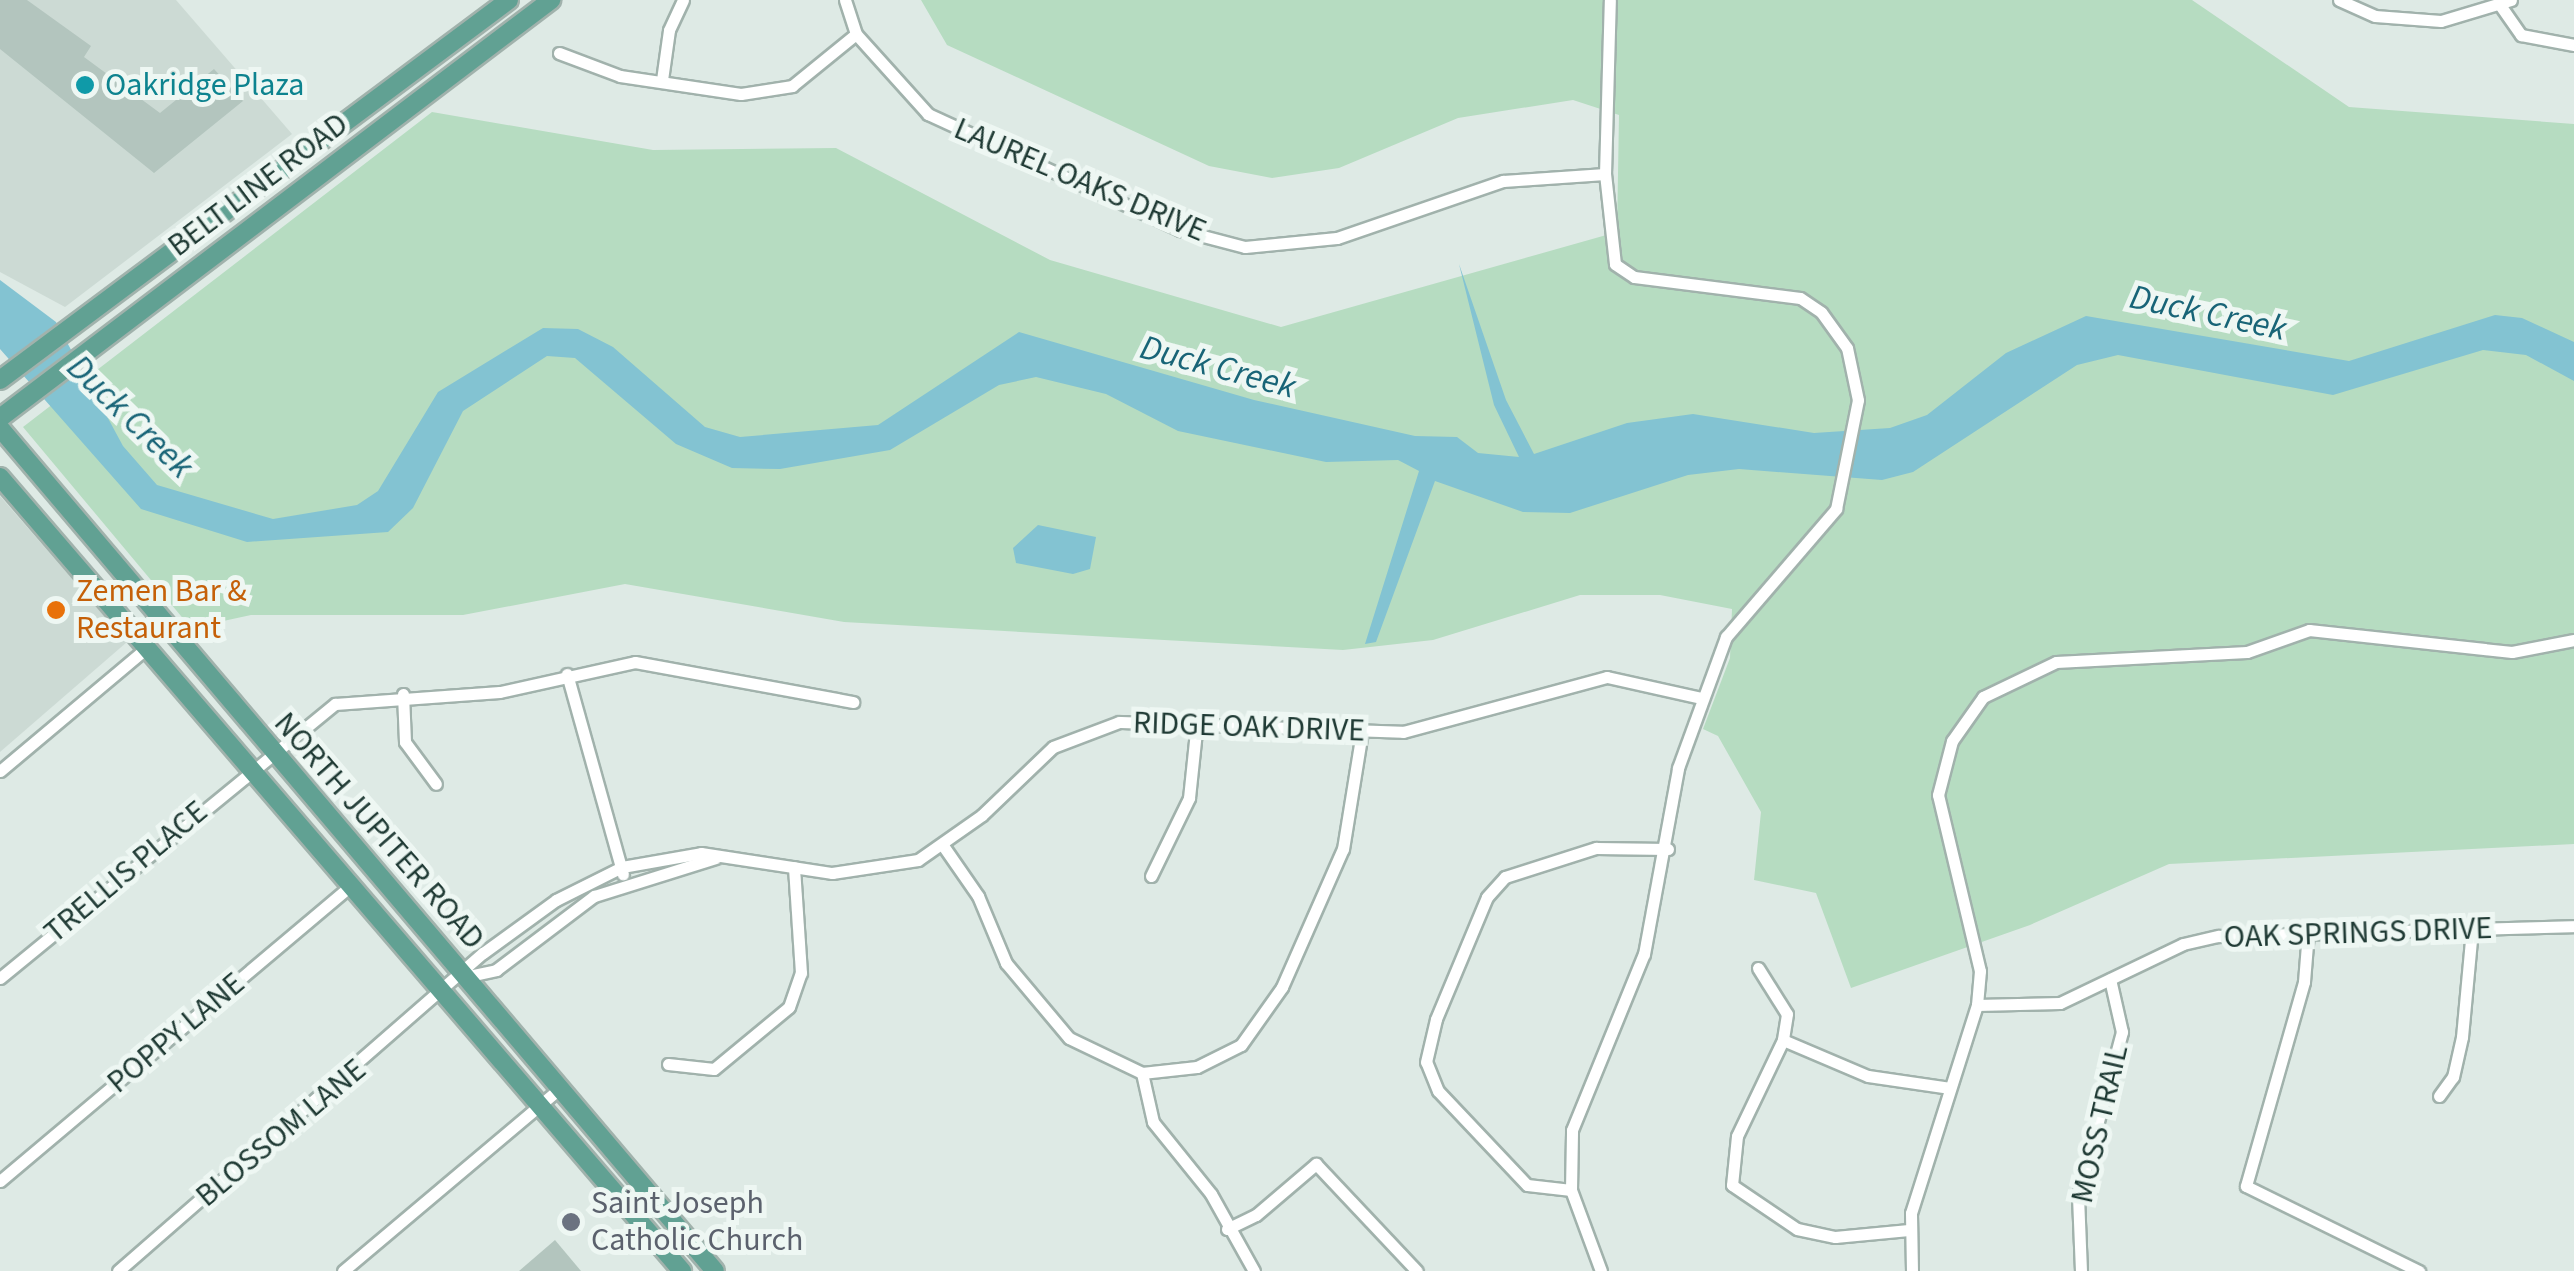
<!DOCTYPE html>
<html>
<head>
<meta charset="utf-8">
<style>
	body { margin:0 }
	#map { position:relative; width:2574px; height:1271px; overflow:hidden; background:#deeae5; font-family:"Source Sans 3",sans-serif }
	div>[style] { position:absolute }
	.built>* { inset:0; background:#ccdad4 }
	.green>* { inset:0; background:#b6dcc1 }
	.water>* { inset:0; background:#83c3d2 }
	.building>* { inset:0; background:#b3c5be }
	.roads { filter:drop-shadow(2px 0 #a1b2ac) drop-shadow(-2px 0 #a1b2ac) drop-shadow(0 2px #a1b2ac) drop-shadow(0 -2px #a1b2ac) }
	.minor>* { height:11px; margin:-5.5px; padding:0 5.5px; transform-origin:5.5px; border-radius:5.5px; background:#fff }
	.primary>* { height:18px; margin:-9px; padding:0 9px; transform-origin:9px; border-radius:9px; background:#61a193 }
	.dots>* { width:28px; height:28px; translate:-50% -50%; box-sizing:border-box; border:5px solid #eef7f3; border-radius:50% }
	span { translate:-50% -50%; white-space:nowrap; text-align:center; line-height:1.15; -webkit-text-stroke:10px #eef7f3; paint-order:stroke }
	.culture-label { font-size:32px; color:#0d838f }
	.left { translate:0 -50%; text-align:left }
	.street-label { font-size:32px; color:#1f3a34 }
	.food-label { font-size:32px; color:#c56008 }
	.worship-label { font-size:32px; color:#5b616d }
	.water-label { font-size:35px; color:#186477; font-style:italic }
</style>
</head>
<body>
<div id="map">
	<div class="built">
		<i style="clip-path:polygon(0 0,176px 0,292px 134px,65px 307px,0 272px)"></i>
		<i style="clip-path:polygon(0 496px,127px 642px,0 752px)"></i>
	</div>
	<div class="green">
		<i style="clip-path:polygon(921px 0,2192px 0,2349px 107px,2574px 124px,2574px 844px,2169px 864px,2030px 925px,1851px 988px,1816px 893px,1754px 880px,1761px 812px,1718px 736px,1703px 729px,1730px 658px,1732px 609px,1660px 595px,1580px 595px,1433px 640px,1343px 650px,844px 622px,625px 584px,463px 615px,251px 615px,191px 628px,23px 427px,432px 112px,653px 150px,836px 148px,1050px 260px,1281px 327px,1617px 232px,1619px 115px,1573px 100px,1458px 118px,1339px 168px,1272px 178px,1209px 166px,947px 45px)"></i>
	</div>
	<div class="water">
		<i style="clip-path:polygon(1459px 264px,1506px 400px,1534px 454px,1627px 423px,1693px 414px,1814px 433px,1890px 428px,1927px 415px,2006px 353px,2086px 316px,2349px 361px,2495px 315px,2522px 318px,2574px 342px,2574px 381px,2526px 355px,2483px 350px,2333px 395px,2118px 355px,2077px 365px,1913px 472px,1882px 480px,1739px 469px,1688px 475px,1570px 513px,1523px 512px,1435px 481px,1376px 642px,1365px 644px,1419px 471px,1398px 460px,1326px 462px,1178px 431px,1106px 394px,1036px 377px,999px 385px,890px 450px,780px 469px,732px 468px,676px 444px,575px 358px,547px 356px,463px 411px,413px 508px,388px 532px,247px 542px,141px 509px,0 349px,0 280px,56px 322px,123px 446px,157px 485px,273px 519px,357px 505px,378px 491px,438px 392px,543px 328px,578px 329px,613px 347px,705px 427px,740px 437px,878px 425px,1019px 332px,1254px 400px,1415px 436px,1457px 437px,1478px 453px,1519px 457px,1494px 405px)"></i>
		<i style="clip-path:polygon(1038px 525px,1096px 537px,1090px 569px,1073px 574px,1016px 563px,1013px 548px)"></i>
	</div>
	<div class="building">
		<i style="clip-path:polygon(0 0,27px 0,91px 46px,84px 57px,160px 113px,214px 69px,243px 101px,154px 173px,0 49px)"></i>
		<i style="clip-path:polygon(555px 1240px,581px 1271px,519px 1271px)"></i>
	</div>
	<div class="roads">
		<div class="minor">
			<i style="left:845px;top:0;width:36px;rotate:72deg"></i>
			<i style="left:856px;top:34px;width:108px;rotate:48deg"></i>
			<i style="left:928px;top:114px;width:277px;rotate:24.7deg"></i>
			<i style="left:1180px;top:230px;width:67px;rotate:14.7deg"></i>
			<i style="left:1245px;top:247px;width:92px;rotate:-5.6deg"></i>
			<i style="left:1337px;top:238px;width:176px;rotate:-19deg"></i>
			<i style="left:1503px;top:181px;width:102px;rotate:-3.9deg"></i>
			<i style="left:2339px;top:0;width:39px;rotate:24deg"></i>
			<i style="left:2375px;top:16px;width:66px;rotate:4.3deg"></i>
			<i style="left:2441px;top:21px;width:73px;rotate:-16.7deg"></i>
			<i style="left:2500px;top:5px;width:37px;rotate:55deg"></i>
			<i style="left:2521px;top:35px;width:54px;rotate:10.7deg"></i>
			<i style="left:559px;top:53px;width:65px;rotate:20.7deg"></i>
			<i style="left:620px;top:76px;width:122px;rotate:8.5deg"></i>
			<i style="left:741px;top:94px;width:52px;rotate:-8.9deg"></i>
			<i style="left:792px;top:86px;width:82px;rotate:-39.1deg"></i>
			<i style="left:662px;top:80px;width:50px;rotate:-82deg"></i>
			<i style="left:669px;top:30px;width:33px;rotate:-65deg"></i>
			<i style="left:567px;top:674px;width:208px;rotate:74.4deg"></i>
			<i style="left:403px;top:694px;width:48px;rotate:87.6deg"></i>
			<i style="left:405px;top:742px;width:52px;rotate:53.6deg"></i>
			<i style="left:0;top:771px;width:194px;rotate:-40deg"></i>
			<i style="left:944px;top:847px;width:60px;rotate:55.2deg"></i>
			<i style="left:978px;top:896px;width:73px;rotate:67.3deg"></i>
			<i style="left:1006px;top:963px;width:98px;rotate:50deg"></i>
			<i style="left:1069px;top:1038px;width:81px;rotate:25.6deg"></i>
			<i style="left:1142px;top:1073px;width:55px;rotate:-6.2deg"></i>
			<i style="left:1197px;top:1067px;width:49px;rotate:-26.6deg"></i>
			<i style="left:1241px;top:1045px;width:71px;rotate:-54.7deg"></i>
			<i style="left:1282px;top:987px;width:151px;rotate:-66.2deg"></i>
			<i style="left:1343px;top:849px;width:119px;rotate:-80.8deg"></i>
			<i style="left:1151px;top:876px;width:87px;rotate:-64deg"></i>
			<i style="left:1189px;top:798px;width:76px;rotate:-84deg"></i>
			<i style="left:2308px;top:932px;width:50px;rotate:94.6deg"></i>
			<i style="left:2304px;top:982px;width:212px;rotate:105.9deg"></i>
			<i style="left:2246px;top:1186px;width:193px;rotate:26.2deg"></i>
			<i style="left:1758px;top:968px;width:54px;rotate:57.8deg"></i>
			<i style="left:1787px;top:1014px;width:26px;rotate:99deg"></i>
			<i style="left:1783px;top:1040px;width:106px;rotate:115.6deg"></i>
			<i style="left:1737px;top:1136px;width:49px;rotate:95.8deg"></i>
			<i style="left:1732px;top:1185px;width:78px;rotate:34.1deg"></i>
			<i style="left:1797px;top:1229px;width:39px;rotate:12deg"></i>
			<i style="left:1835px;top:1237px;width:74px;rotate:-5.4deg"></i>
			<i style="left:464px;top:977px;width:33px;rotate:-12deg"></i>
			<i style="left:496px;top:970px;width:123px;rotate:-37.1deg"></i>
			<i style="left:594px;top:896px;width:127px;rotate:-17.4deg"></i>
			<i style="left:0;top:978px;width:433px;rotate:-39.3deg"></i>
			<i style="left:335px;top:704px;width:165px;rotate:-4.2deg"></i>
			<i style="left:500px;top:692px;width:138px;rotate:-12.5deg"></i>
			<i style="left:635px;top:662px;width:222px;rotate:10.4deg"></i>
			<i style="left:1977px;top:1005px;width:83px;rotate:-1.4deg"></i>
			<i style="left:2060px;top:1003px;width:136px;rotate:-25.6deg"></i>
			<i style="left:2183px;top:944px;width:37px;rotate:-13deg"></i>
			<i style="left:2219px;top:936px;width:355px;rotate:-1.6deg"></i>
			<i style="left:1783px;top:1040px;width:92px;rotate:23deg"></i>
			<i style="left:1868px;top:1076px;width:83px;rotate:8.3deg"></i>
			<i style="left:668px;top:1064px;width:46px;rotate:6.2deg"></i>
			<i style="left:714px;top:1069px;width:97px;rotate:-39.6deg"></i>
			<i style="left:789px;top:1007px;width:36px;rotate:-71deg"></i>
			<i style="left:801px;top:973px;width:106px;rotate:-93.8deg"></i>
			<i style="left:1142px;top:1073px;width:50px;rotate:77.3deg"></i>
			<i style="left:1153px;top:1122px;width:92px;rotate:51.1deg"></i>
			<i style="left:1211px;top:1194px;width:88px;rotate:60.8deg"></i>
			<i style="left:2439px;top:1096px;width:24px;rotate:-54deg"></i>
			<i style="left:2453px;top:1077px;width:41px;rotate:-77.3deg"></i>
			<i style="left:2462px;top:1037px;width:108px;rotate:-84.7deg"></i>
			<i style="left:0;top:1181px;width:460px;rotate:-40.1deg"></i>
			<i style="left:1571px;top:1190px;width:44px;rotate:-173.5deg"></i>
			<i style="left:1527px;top:1185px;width:129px;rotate:-133.4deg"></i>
			<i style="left:1438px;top:1091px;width:31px;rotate:-112deg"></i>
			<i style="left:1426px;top:1062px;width:44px;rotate:-76.9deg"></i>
			<i style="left:1436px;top:1019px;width:132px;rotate:-67.3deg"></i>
			<i style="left:1487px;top:897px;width:27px;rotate:-48deg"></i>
			<i style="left:1505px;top:877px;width:96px;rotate:-17.7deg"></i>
			<i style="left:1596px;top:848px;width:72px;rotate:0.8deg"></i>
			<i style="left:1227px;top:1229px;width:32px;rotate:-26deg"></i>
			<i style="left:1256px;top:1215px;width:79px;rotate:-40.4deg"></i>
			<i style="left:1316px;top:1164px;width:147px;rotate:46.7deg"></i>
			<i style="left:118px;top:1271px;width:484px;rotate:-41.1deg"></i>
			<i style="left:483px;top:953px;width:90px;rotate:-36deg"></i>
			<i style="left:556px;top:900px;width:74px;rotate:-26.6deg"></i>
			<i style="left:622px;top:867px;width:80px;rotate:-10deg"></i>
			<i style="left:701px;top:853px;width:133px;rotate:8.7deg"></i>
			<i style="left:832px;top:873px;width:87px;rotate:-8.6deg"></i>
			<i style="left:918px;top:860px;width:78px;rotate:-35.1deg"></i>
			<i style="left:982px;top:815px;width:98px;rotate:-43.8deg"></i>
			<i style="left:1053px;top:747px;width:71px;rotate:-20.7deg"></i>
			<i style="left:1119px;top:722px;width:284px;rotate:2deg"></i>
			<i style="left:1403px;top:732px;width:211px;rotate:-15.1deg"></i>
			<i style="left:1607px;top:677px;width:96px;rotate:12.6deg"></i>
			<i style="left:343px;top:1271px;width:284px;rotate:-40.1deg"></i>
			<i style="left:1601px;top:1271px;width:86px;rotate:-110.3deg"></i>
			<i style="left:1571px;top:1190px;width:60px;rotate:-89deg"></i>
			<i style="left:1572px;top:1130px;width:190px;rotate:-67.8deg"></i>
			<i style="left:1644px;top:954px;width:189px;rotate:-79.6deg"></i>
			<i style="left:1678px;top:768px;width:140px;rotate:-69.9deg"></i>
			<i style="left:1726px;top:637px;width:169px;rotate:-49.3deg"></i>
			<i style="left:1836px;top:509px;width:111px;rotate:-78.6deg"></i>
			<i style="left:1858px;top:400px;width:53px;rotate:-101.9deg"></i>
			<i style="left:1847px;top:348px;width:44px;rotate:-125.8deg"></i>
			<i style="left:1821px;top:312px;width:25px;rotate:-146deg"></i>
			<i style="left:1800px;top:298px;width:167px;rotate:-172.8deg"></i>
			<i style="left:1634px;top:277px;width:23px;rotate:-146deg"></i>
			<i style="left:1615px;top:264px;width:91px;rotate:-96.3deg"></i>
			<i style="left:1605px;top:174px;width:174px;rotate:-88.4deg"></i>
			<i style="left:1912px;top:1271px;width:58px;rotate:-91deg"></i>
			<i style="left:1911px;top:1213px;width:218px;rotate:-72.4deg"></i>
			<i style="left:1977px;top:1005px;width:34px;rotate:-85deg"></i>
			<i style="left:1980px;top:971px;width:181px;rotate:-103.4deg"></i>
			<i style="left:1938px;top:795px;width:56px;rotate:-75.5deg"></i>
			<i style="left:1952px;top:741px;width:54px;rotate:-54.8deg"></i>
			<i style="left:1983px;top:697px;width:81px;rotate:-25.6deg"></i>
			<i style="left:2056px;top:662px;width:191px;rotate:-3deg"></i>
			<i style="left:2247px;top:652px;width:66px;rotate:-19.5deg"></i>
			<i style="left:2309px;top:630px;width:204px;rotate:6.2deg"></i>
			<i style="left:2512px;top:652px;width:63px;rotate:-11deg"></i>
			<i style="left:2081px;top:1271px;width:75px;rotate:-92.3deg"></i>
			<i style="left:2078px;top:1196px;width:170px;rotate:-75deg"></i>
			<i style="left:2122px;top:1032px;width:54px;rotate:-102.8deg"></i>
		</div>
		<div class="primary">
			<i style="left:0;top:380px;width:635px;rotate:-36.74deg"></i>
			<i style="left:0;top:418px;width:692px;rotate:-37.18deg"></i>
			<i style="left:0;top:428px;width:1105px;rotate:49.7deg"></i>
			<i style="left:0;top:477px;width:1047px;rotate:49.34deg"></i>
		</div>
	</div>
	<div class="dots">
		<i style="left:85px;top:85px;background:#0f9aa8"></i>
		<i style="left:56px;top:610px;background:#e8710a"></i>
		<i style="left:571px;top:1222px;background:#6b7280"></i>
	</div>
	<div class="culture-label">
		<span class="left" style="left:105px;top:85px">Oakridge Plaza</span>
	</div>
	<div class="street-label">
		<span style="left:1080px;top:180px;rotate:23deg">LAUREL OAKS DRIVE</span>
		<span style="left:258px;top:185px;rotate:-37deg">BELT LINE ROAD</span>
		<span style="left:1249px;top:727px;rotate:2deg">RIDGE OAK DRIVE</span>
		<span style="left:379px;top:831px;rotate:49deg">NORTH JUPITER ROAD</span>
		<span style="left:126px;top:872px;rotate:-40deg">TRELLIS PLACE</span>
		<span style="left:2358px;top:933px;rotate:-2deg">OAK SPRINGS DRIVE</span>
		<span style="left:176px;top:1033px;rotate:-40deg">POPPY LANE</span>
		<span style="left:2100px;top:1124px;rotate:-77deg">MOSS TRAIL</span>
		<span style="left:281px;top:1133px;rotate:-40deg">BLOSSOM LANE</span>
	</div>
	<div class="food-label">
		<span class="left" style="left:76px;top:610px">Zemen Bar &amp;<br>Restaurant</span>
	</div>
	<div class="worship-label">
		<span class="left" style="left:591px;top:1222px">Saint Joseph<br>Catholic Church</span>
	</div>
	<div class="water-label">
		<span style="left:2208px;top:313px;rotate:12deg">Duck Creek</span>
		<span style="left:1218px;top:367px;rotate:15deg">Duck Creek</span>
		<span style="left:130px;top:417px;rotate:44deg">Duck Creek</span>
	</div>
</div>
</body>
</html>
